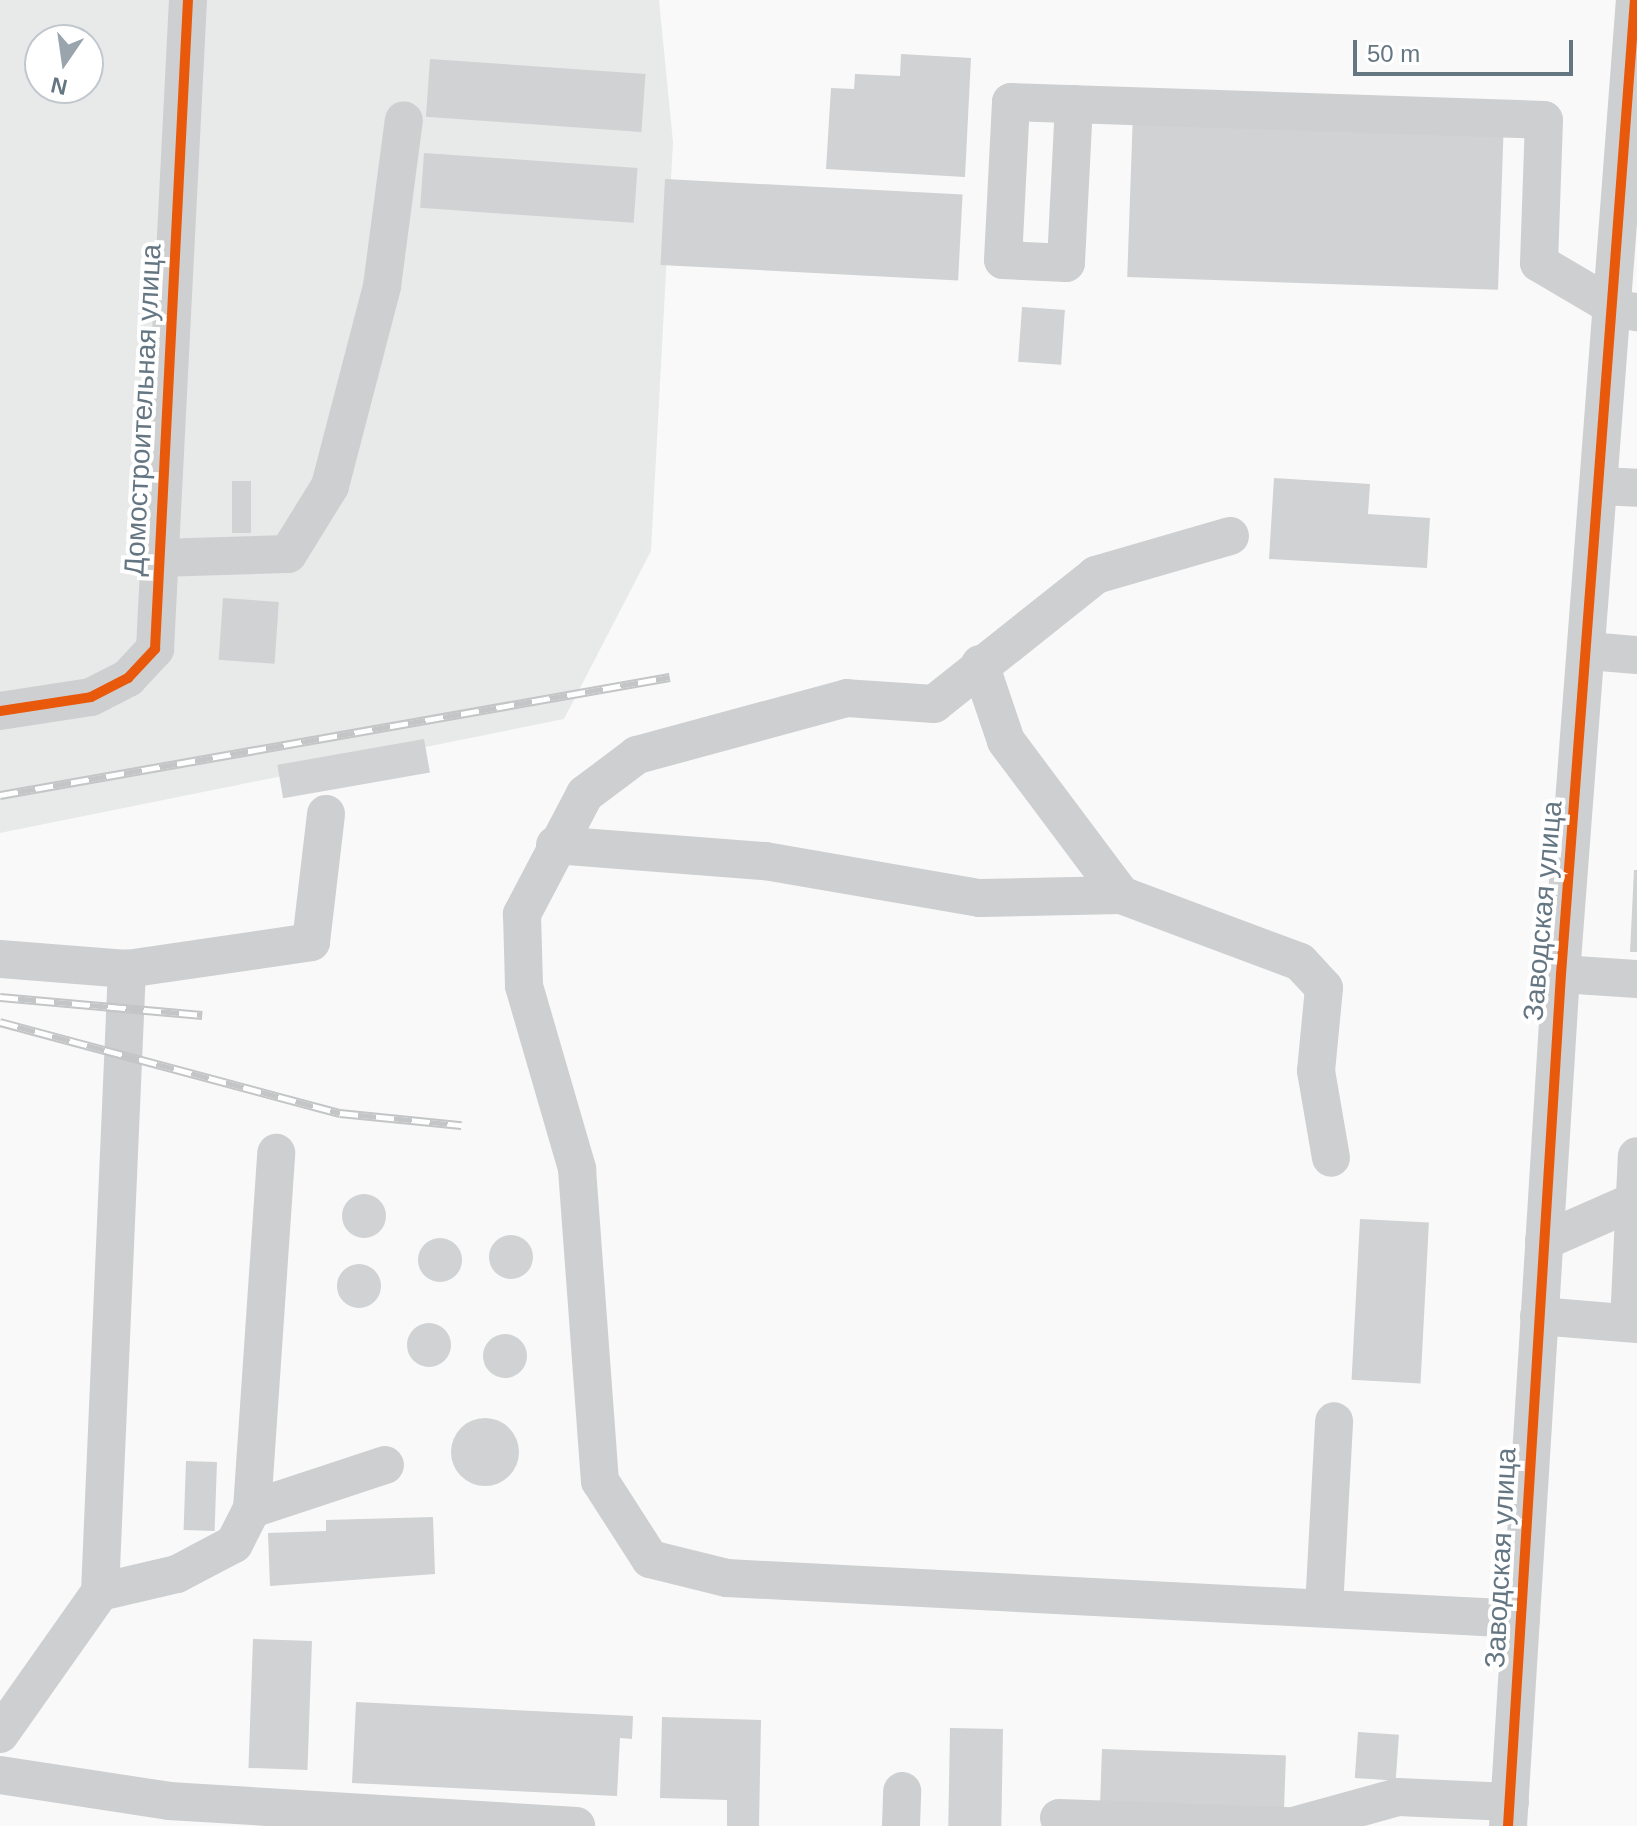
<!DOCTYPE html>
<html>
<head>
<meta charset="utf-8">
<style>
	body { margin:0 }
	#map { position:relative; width:1637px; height:1826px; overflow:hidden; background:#f9f9f9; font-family:Helvetica,sans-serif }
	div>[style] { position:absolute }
	.built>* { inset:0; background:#e8e9e9 }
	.building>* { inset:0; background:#d0d2d3; transform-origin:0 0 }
	.round { border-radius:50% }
	.minor>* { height:38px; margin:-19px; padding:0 19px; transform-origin:19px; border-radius:19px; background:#cecfd0 }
	.rail>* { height:9px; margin-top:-4.5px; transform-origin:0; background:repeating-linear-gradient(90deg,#fff 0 18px,#c3c5c6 0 36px); box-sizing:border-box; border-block:2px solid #c3c5c6 }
	.cycleway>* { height:10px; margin:-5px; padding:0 5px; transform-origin:5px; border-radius:5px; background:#e8590c }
	span { translate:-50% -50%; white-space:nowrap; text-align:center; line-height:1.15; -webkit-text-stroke:8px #fff; paint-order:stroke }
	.street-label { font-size:28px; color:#657683 }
	.north { position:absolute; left:24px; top:24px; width:80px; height:80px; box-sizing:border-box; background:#fff; border:2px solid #c1c8cd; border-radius:50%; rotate:193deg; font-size:22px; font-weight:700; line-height:32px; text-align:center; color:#657683 }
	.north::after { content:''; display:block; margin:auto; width:28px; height:36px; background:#99a4ac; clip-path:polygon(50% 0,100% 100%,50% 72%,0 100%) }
	.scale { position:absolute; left:1353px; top:40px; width:220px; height:36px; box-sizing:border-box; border:4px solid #657683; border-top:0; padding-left:10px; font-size:24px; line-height:28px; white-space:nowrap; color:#657683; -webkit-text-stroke:6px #fff; paint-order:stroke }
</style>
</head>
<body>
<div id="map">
	<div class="built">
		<i style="clip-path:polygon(evenodd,0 0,659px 0,673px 142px,651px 551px,564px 719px,0 833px,0 0,40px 40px,88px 40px,88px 88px,40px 88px,40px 40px)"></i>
	</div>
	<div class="building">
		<i style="clip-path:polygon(901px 54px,971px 58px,965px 177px,826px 169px,831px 88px,854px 89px,855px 74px,900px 76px)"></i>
		<i style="left:430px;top:59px;width:216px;height:58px;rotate:4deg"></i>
		<i style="left:1133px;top:112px;width:371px;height:165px;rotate:2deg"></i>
		<i style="left:424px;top:153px;width:214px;height:55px;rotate:4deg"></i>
		<i style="left:665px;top:179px;width:298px;height:86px;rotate:3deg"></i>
		<i style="left:1022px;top:307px;width:43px;height:55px;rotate:4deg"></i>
		<i style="clip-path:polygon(1274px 478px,1370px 484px,1368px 514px,1430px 518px,1427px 568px,1269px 559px)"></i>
		<i style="left:232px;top:481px;width:19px;height:52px"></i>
		<i style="left:223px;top:598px;width:56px;height:62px;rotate:4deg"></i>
		<i style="left:424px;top:739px;width:34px;height:149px;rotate:80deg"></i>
		<i style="clip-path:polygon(1634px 870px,1637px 870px,1637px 952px,1630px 952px)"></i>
		<i class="round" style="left:342px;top:1194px;width:44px;height:44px"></i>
		<i style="left:1360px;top:1219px;width:69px;height:161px;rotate:3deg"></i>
		<i class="round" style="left:489px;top:1235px;width:44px;height:44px"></i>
		<i class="round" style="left:418px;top:1238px;width:44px;height:44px"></i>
		<i class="round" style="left:337px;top:1264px;width:44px;height:44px"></i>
		<i class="round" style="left:407px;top:1323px;width:44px;height:44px"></i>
		<i class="round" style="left:483px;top:1334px;width:44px;height:44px"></i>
		<i class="round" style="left:451px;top:1418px;width:68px;height:68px"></i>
		<i style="left:186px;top:1461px;width:31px;height:69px;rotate:2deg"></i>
		<i style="clip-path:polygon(433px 1517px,435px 1574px,270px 1586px,268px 1533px,326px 1531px,326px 1520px)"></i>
		<i style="left:253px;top:1639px;width:59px;height:129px;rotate:2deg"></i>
		<i style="clip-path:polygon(356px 1702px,633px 1716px,632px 1739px,620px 1738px,617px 1796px,352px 1783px)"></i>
		<i style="clip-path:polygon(662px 1717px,761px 1720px,759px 1826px,727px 1826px,727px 1800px,660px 1798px)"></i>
		<i style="left:950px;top:1728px;width:53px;height:98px;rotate:1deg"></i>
		<i style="left:1358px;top:1732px;width:41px;height:46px;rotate:4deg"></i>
		<i style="left:1102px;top:1749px;width:184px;height:54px;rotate:2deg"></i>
	</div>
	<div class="minor">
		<i style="left:1074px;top:104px;width:159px;rotate:92.9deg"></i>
		<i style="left:1066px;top:263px;width:63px;rotate:-177.3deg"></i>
		<i style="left:1003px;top:260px;width:158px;rotate:-87.1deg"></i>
		<i style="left:1011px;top:102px;width:533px;rotate:1.93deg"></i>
		<i style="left:1544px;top:120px;width:143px;rotate:92deg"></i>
		<i style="left:1539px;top:263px;width:91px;rotate:30.5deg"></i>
		<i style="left:1617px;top:309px;width:20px;rotate:9deg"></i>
		<i style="left:1602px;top:486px;width:35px;rotate:3deg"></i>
		<i style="left:1230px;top:536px;width:140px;rotate:163.8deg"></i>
		<i style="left:1096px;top:575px;width:207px;rotate:141.5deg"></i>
		<i style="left:934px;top:704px;width:87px;rotate:-176.1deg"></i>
		<i style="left:847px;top:698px;width:218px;rotate:164.8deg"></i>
		<i style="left:637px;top:755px;width:65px;rotate:143.1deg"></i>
		<i style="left:585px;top:794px;width:136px;rotate:117.7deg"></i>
		<i style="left:522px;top:914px;width:72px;rotate:88.4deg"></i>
		<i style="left:524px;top:986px;width:191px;rotate:73.8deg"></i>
		<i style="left:577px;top:1169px;width:313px;rotate:85.8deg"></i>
		<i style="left:600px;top:1481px;width:93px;rotate:57.3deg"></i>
		<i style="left:650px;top:1559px;width:79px;rotate:13.9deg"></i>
		<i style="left:727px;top:1578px;width:795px;rotate:2.96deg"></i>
		<i style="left:159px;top:558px;width:129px;rotate:-1.8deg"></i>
		<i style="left:288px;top:554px;width:80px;rotate:-58.3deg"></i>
		<i style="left:330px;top:486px;width:207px;rotate:-75.4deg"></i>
		<i style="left:382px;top:286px;width:167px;rotate:-82.5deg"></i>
		<i style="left:1588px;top:651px;width:49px;rotate:4.7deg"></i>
		<i style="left:980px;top:664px;width:81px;rotate:71.3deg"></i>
		<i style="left:1006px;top:741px;width:192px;rotate:53.2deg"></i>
		<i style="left:0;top:711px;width:92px;rotate:-8.7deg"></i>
		<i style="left:91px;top:697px;width:42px;rotate:-27.2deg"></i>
		<i style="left:128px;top:678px;width:40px;rotate:-47deg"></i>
		<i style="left:155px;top:649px;width:650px;rotate:-87.09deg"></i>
		<i style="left:555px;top:845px;width:211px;rotate:4.4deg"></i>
		<i style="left:765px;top:861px;width:218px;rotate:9.8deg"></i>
		<i style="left:980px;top:898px;width:141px;rotate:-1.2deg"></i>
		<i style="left:1121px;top:895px;width:191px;rotate:20.5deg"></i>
		<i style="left:1300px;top:962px;width:35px;rotate:47deg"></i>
		<i style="left:1324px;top:988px;width:83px;rotate:95.5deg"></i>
		<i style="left:1316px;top:1071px;width:88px;rotate:80.2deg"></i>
		<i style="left:0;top:959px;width:127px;rotate:4.5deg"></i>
		<i style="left:127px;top:969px;width:186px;rotate:-8.3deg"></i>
		<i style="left:311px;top:942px;width:129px;rotate:-83.3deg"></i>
		<i style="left:1561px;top:974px;width:76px;rotate:3.8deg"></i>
		<i style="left:1544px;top:1241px;width:102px;rotate:-23.8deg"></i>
		<i style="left:1539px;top:1316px;width:98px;rotate:4.7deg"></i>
		<i style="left:1629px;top:1323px;width:167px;rotate:-87.3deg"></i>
		<i style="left:252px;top:1509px;width:140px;rotate:-18.3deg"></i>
		<i style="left:100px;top:1592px;width:79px;rotate:-13.2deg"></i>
		<i style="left:177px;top:1574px;width:64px;rotate:-27.8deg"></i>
		<i style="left:234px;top:1544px;width:39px;rotate:-63deg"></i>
		<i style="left:252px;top:1509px;width:357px;rotate:-86.1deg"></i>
		<i style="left:1324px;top:1608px;width:187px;rotate:-86.9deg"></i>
		<i style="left:0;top:1734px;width:174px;rotate:-54.8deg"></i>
		<i style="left:100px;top:1592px;width:624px;rotate:-87.52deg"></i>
		<i style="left:0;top:1775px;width:171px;rotate:8.7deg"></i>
		<i style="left:169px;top:1801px;width:408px;rotate:3.5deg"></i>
		<i style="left:1059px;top:1818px;width:227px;rotate:2deg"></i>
		<i style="left:901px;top:1826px;width:35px;rotate:-88deg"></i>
		<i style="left:1293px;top:1826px;width:109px;rotate:-15.4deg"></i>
		<i style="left:1398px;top:1797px;width:112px;rotate:2.6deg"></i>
		<i style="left:1508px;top:1826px;width:854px;rotate:-86.44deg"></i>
		<i style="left:1561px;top:974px;width:977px;rotate:-85.66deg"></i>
	</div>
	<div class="rail">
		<i style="left:0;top:795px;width:680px;rotate:-9.99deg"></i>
		<i style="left:0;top:997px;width:203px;rotate:5.1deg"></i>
		<i style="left:0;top:1022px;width:352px;rotate:15deg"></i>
		<i style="left:340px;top:1113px;width:122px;rotate:5.7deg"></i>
	</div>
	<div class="cycleway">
		<i style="left:0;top:711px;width:92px;rotate:-8.7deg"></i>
		<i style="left:91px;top:697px;width:42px;rotate:-27.2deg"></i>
		<i style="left:128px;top:678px;width:40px;rotate:-47deg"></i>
		<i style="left:155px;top:649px;width:650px;rotate:-87.09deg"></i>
		<i style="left:1508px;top:1826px;width:854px;rotate:-86.44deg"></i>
		<i style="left:1561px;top:974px;width:977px;rotate:-85.66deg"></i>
	</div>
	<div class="street-label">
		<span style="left:143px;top:410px;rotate:-87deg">Домостроительная улица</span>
		<span style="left:1543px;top:911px;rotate:-85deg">Заводская улица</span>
		<span style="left:1501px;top:1558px;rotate:-87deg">Заводская улица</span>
	</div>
	<div class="north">N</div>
	<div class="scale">50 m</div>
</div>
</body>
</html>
